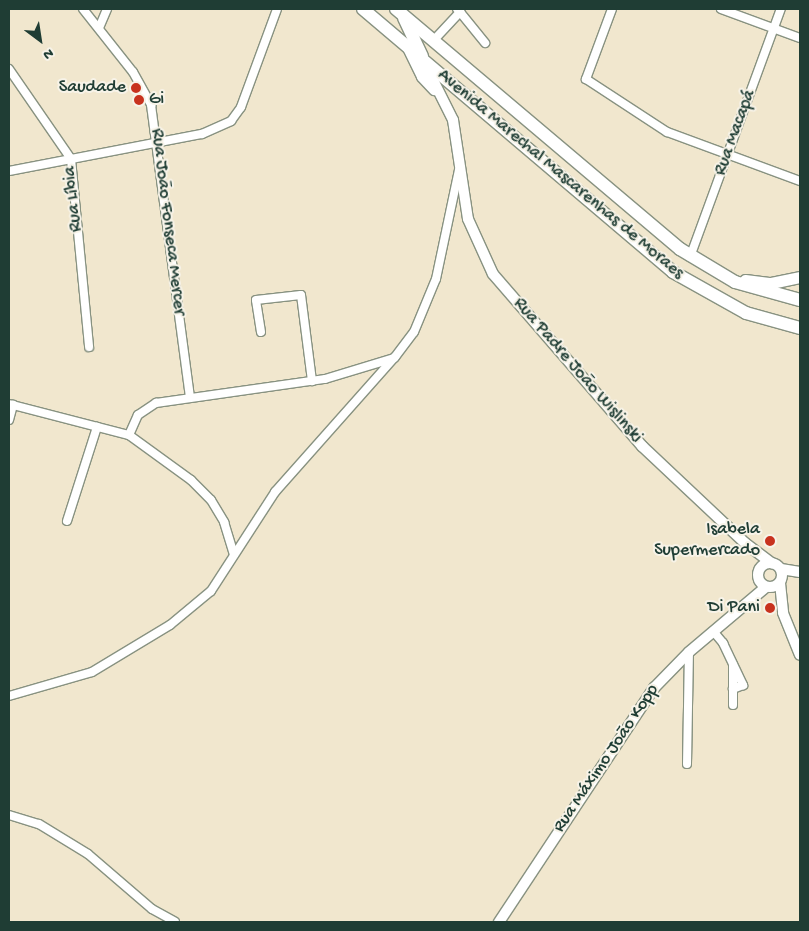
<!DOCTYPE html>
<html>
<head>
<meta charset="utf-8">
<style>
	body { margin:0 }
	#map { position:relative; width:809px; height:931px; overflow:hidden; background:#f1e7ce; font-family:"Gochi Hand",sans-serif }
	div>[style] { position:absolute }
	.roads { filter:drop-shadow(1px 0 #889281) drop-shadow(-1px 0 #889281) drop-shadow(0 1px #889281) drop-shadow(0 -1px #889281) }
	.minor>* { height:8px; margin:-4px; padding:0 4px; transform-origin:4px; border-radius:4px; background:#fff }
	.secondary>* { height:10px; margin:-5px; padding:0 5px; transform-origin:5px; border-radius:5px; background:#fff }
	.secondary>.ring { margin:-5px; padding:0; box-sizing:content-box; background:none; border:10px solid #fff; border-radius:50% }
	.primary>* { height:11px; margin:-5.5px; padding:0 5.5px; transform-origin:5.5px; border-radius:5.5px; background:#fff }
	.trunk>* { height:12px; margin:-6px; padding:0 6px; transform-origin:6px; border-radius:6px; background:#fff }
	.dots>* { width:14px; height:14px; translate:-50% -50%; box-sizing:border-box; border:2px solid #f7f3e8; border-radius:50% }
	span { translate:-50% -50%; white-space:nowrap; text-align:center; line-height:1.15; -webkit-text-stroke:4px #f7f3e8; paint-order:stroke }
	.poi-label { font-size:18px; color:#1f3d34 }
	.right { translate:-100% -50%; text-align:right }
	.left { translate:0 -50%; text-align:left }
	.street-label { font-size:18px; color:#1f3d34 }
	.frame { position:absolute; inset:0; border:10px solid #1f3d34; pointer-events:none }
	.north { position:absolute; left:15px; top:15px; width:50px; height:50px; -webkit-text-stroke:4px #f7f3e8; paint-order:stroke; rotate:149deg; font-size:14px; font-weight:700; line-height:20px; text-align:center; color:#1f3d34 }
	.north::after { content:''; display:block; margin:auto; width:18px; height:22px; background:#1f3d34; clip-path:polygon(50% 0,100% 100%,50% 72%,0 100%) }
</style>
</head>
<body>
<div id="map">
	<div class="roads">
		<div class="minor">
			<i style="left:83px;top:9px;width:80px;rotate:51.6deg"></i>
			<i style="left:133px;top:72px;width:38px;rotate:61deg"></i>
			<i style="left:151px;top:105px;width:295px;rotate:82.4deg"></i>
			<i style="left:612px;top:9px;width:75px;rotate:110.4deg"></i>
			<i style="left:586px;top:79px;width:97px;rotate:33.2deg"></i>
			<i style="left:667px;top:132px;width:142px;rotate:20.2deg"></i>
			<i style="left:721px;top:9px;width:84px;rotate:20.2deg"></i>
			<i style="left:460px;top:12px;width:40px;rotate:51deg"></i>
			<i style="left:99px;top:28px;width:21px;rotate:-67deg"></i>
			<i style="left:433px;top:41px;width:40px;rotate:-47deg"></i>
			<i style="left:460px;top:12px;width:4px;rotate:-135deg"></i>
			<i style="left:9px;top:69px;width:109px;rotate:55.4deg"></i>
			<i style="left:71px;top:159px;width:189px;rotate:84.5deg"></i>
			<i style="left:9px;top:171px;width:197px;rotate:-10.9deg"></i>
			<i style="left:202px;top:134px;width:32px;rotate:-24deg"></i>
			<i style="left:231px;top:121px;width:17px;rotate:-54deg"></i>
			<i style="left:241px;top:107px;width:104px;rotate:-69.8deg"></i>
			<i style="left:690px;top:257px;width:264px;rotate:-69.9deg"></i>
			<i style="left:261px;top:332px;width:32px;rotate:-99deg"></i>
			<i style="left:256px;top:300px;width:45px;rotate:-6.3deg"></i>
			<i style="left:301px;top:295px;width:87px;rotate:82.7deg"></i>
			<i style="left:9px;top:404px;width:124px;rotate:14.5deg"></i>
			<i style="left:129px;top:435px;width:77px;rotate:36deg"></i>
			<i style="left:191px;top:480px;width:28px;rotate:45deg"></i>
			<i style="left:211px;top:500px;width:26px;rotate:59deg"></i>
			<i style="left:224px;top:522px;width:34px;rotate:73deg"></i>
			<i style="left:9px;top:420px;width:16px;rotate:-75deg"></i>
			<i style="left:129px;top:435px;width:22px;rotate:-66deg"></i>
			<i style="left:138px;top:415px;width:22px;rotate:-34deg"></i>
			<i style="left:156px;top:403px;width:171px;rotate:-8.1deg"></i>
			<i style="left:325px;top:379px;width:72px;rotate:-16.9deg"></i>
			<i style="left:67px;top:521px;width:99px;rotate:-72.3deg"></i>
			<i style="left:713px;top:631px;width:16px;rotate:50deg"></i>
			<i style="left:723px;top:643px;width:47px;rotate:64.5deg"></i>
			<i style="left:743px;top:685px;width:11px;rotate:158deg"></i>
			<i style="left:9px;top:696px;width:86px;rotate:-16.1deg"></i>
			<i style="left:92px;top:672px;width:91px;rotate:-31.1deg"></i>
			<i style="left:170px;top:625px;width:53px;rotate:-39.7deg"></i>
			<i style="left:211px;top:591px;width:118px;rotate:-57.1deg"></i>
			<i style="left:275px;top:492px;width:181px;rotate:-48.4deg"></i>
			<i style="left:395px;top:357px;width:31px;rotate:-53deg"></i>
			<i style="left:414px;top:332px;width:57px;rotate:-67.5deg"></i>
			<i style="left:436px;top:279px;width:111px;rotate:-78.1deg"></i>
			<i style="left:733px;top:705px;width:40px;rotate:-90deg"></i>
			<i style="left:687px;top:764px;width:112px;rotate:-89deg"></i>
			<i style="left:9px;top:815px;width:31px;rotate:17deg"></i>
			<i style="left:39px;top:824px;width:57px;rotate:31.5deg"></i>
			<i style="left:88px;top:854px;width:84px;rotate:40.7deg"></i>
			<i style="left:152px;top:909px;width:26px;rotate:29deg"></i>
		</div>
		<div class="secondary">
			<i style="left:408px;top:48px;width:32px;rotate:64deg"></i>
			<i style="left:422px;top:77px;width:18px;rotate:47deg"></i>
			<i style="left:424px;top:62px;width:65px;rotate:63.4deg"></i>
			<i style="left:453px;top:120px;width:100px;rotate:81.4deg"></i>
			<i style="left:468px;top:219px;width:60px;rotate:65.6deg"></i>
			<i style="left:493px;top:274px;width:228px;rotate:49.1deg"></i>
			<i style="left:642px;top:446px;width:141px;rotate:43.3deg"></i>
			<i style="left:745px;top:543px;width:34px;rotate:37deg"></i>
			<i class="ring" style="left:758px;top:563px;width:14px;height:14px"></i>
			<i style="left:781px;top:569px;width:19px;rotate:9deg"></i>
			<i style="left:780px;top:583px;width:30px;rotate:84deg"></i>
			<i style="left:783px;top:613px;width:45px;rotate:68deg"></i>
			<i style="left:499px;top:922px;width:281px;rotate:-56.5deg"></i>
			<i style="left:654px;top:688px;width:50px;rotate:-45.8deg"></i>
			<i style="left:689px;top:652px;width:101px;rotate:-40.2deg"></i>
		</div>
		<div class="primary">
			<i style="left:745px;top:280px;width:26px;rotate:7deg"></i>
			<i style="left:771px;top:283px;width:30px;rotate:-12deg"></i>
		</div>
		<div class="trunk">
			<i style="left:363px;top:9px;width:407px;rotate:40.3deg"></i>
			<i style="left:673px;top:272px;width:84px;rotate:29.3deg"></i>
			<i style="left:746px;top:313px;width:56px;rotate:15.5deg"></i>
			<i style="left:396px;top:9px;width:372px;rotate:40.2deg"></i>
			<i style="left:680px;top:249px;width:64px;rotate:31deg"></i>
			<i style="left:735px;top:282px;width:67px;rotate:15.5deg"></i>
			<i style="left:404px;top:18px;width:42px;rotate:64.7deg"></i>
		</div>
	</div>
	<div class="dots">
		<i style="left:136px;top:88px;background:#c8321e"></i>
		<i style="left:139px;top:100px;background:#c8321e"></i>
		<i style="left:770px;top:541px;background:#c8321e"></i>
		<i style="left:770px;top:608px;background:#c8321e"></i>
	</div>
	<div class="poi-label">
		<span class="right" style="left:126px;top:88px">Saudade</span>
		<span class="left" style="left:149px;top:100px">Gi</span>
		<span class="right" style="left:760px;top:541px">Isabela<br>Supermercado</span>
		<span class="right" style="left:760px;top:608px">Di Pani</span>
	</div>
	<div class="street-label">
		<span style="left:736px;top:133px;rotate:-70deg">Rua Macapá</span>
		<span style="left:560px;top:175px;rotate:40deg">Avenida Marechal Mascarenhas de Moraes</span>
		<span style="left:74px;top:199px;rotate:-96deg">Rua Líbia</span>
		<span style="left:167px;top:222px;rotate:83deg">Rua João Fonseca Mercer</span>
		<span style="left:577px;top:371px;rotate:49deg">Rua Padre João Wislinski</span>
		<span style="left:607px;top:759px;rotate:-56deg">Rua Máximo João Kopp</span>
	</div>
	<div class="frame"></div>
	<div class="north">N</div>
</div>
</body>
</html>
